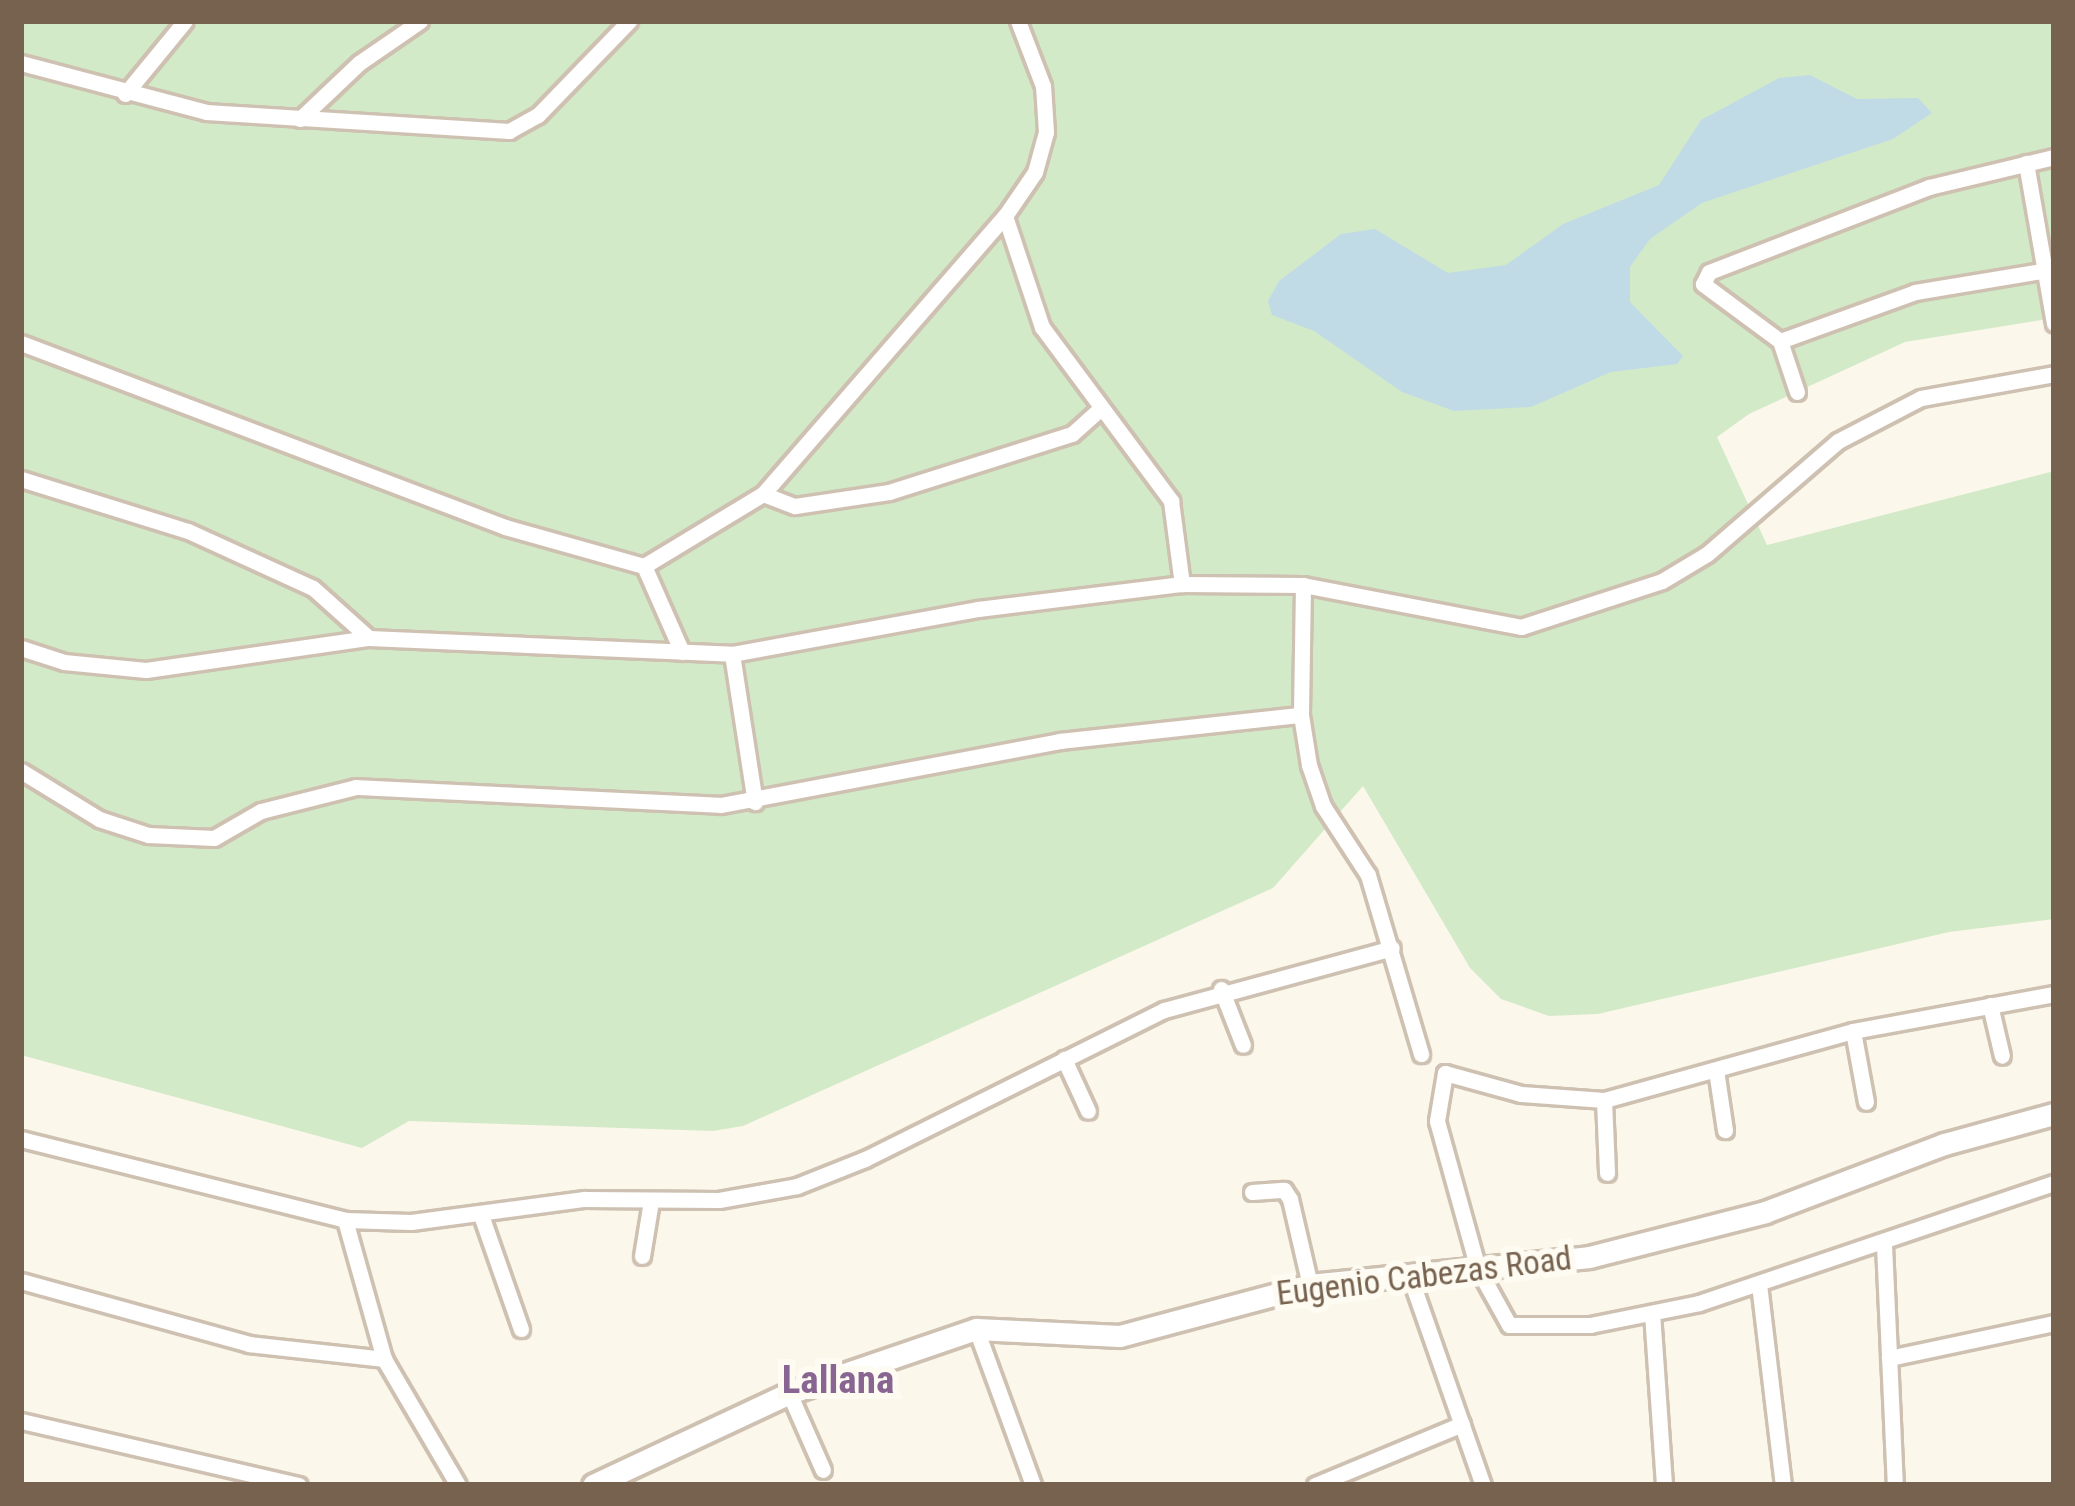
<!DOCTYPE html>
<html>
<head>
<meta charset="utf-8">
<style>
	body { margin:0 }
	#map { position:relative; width:2075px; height:1506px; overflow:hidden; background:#fcf7eb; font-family:"Roboto Condensed",sans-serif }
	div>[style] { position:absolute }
	.green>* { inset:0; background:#d3eac9 }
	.water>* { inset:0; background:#c0dbe5 }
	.roads { filter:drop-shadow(3px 0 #cec1b1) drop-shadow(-3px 0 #cec1b1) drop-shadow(0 3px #cec1b1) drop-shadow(0 -3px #cec1b1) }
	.street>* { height:15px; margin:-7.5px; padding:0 7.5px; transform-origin:7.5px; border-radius:7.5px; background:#fff }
	.secondary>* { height:21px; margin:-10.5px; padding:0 10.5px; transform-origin:10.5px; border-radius:10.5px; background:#fff }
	span { translate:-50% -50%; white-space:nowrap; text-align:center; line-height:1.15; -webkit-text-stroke:12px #fefbf2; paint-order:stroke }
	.street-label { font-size:33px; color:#76624f }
	.quarter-label { font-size:39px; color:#896692; font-weight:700 }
	.frame { position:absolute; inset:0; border:24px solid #76624f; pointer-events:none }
</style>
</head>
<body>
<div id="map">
	<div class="green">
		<i style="clip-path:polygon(21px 21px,2054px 21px,2054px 318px,1905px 342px,1749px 414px,1717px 437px,1767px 545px,2054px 471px,2054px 919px,1949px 932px,1598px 1014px,1549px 1016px,1501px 999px,1470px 968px,1363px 786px,1273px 888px,743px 1126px,713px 1131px,409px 1121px,362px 1148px,21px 1055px)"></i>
	</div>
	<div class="water">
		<i style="clip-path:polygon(1810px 75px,1857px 99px,1918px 98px,1932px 113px,1893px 139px,1702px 203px,1650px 239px,1630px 267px,1630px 302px,1683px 356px,1677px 364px,1611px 372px,1531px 407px,1454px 411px,1402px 392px,1314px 331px,1272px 315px,1268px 301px,1279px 281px,1341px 234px,1375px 229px,1448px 273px,1506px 265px,1563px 224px,1659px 185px,1701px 120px,1779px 78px)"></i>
	</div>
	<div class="roads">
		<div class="street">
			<i style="left:21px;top:63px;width:191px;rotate:14.8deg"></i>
			<i style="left:206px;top:112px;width:304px;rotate:3.6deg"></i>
			<i style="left:509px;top:131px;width:33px;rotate:-29deg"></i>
			<i style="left:538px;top:115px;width:131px;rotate:-45.9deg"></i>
			<i style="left:125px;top:94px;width:94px;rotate:-50.6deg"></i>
			<i style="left:300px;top:119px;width:81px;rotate:-43.5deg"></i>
			<i style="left:359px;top:63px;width:74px;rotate:-34.5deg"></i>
			<i style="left:2026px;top:163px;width:163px;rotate:80.1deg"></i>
			<i style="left:1005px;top:216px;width:117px;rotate:71.6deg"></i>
			<i style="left:1042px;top:327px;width:217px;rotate:53.4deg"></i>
			<i style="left:1171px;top:501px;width:84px;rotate:82.5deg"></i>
			<i style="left:1780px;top:341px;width:144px;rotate:-19.9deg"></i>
			<i style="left:1915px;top:292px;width:141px;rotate:-9.4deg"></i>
			<i style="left:21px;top:343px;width:518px;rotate:20.82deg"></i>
			<i style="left:505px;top:527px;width:144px;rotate:15.7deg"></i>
			<i style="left:644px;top:566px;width:139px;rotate:-31.2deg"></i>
			<i style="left:763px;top:494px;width:369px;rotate:-49deg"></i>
			<i style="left:1005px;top:216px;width:53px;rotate:-55.7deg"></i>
			<i style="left:1035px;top:172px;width:41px;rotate:-74.6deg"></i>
			<i style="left:1046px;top:132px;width:46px;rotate:-93.7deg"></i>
			<i style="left:1043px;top:86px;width:70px;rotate:-111deg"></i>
			<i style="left:1797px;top:392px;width:54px;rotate:-108.4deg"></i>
			<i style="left:1780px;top:341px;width:96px;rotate:-143.5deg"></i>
			<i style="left:1703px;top:284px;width:13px;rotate:-63deg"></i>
			<i style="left:1709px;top:272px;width:236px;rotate:-21.1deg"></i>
			<i style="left:1929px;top:187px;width:129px;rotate:-13.5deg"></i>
			<i style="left:21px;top:479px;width:175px;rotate:17.3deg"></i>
			<i style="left:188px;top:531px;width:137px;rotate:24.5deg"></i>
			<i style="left:313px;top:588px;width:75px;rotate:41.8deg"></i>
			<i style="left:763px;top:494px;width:34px;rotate:21deg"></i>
			<i style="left:795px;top:506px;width:95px;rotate:-8.5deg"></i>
			<i style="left:889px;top:492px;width:192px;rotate:-17.6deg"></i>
			<i style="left:1072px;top:434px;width:38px;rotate:-42deg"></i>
			<i style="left:644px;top:566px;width:94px;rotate:66.2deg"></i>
			<i style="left:1303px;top:585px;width:130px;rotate:90.9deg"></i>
			<i style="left:1301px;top:715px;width:51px;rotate:80.9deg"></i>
			<i style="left:1309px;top:765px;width:43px;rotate:71.1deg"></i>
			<i style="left:1323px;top:806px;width:82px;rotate:56.9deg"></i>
			<i style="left:1368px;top:875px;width:187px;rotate:73.5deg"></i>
			<i style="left:21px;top:648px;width:45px;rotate:18deg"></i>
			<i style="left:64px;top:662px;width:82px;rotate:5.6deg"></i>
			<i style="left:146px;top:670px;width:225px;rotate:-8.2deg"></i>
			<i style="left:369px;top:638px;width:363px;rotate:2.5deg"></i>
			<i style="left:732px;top:654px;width:250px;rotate:-10.4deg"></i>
			<i style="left:978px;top:609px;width:206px;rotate:-7deg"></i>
			<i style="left:1182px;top:584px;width:121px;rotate:0.5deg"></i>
			<i style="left:1303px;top:585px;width:222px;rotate:10.9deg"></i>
			<i style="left:1521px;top:627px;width:148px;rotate:-18.1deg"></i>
			<i style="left:1662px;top:581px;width:52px;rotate:-31deg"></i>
			<i style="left:1707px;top:554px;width:173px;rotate:-40.8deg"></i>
			<i style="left:1838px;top:441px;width:93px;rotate:-27.4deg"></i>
			<i style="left:1921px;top:398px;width:135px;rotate:-10.2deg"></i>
			<i style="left:732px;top:654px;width:150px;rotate:81.2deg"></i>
			<i style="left:21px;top:771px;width:92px;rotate:31.6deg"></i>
			<i style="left:99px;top:819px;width:52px;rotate:18.1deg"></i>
			<i style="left:148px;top:835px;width:66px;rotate:2.6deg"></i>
			<i style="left:214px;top:838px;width:54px;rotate:-29.9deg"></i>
			<i style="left:261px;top:811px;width:98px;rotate:-14.2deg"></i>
			<i style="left:356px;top:787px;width:365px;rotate:2.8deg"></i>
			<i style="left:721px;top:805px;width:345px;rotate:-10.7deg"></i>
			<i style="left:1060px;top:741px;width:242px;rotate:-6.2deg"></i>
			<i style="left:1221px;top:989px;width:60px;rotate:68.6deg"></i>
			<i style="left:2054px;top:994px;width:204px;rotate:169.6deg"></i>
			<i style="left:1853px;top:1031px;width:258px;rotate:164.5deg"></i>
			<i style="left:1604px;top:1100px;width:83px;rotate:-175.9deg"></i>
			<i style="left:1521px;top:1094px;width:79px;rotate:-164.6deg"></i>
			<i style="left:1445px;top:1073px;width:49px;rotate:99.5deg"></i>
			<i style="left:1437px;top:1121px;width:154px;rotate:74.5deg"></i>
			<i style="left:1478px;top:1269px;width:64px;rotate:61deg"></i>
			<i style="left:1509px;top:1325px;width:81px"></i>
			<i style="left:1590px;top:1325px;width:111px;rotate:-11.4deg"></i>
			<i style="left:1699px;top:1303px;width:375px;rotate:-18.7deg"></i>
			<i style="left:1990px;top:1005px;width:52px;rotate:76.8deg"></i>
			<i style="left:1853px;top:1031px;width:72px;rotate:79.6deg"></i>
			<i style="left:1064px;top:1059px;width:57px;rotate:65.2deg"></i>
			<i style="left:1716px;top:1070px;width:61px;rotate:81.5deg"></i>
			<i style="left:1604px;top:1100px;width:73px;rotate:87.6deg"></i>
			<i style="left:21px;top:1139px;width:334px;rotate:14deg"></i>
			<i style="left:345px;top:1220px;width:66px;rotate:1.7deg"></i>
			<i style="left:411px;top:1222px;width:175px;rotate:-7.6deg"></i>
			<i style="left:584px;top:1199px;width:135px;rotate:0.4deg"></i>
			<i style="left:719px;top:1200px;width:79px;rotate:-10.2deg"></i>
			<i style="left:797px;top:1186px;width:73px;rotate:-21.7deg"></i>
			<i style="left:865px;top:1159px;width:334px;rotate:-26.5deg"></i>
			<i style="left:1164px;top:1010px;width:236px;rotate:-15.2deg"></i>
			<i style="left:1252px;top:1192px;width:32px;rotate:-4deg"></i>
			<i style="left:1284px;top:1190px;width:11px;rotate:56deg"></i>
			<i style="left:1290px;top:1199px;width:88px;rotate:76.9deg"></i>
			<i style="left:481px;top:1215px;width:121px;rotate:70.7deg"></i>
			<i style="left:345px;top:1220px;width:144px;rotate:74.3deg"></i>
			<i style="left:384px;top:1359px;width:146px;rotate:59.6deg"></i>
			<i style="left:1884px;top:1245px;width:240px;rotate:87.4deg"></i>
			<i style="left:642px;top:1256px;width:56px;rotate:-80.7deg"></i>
			<i style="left:1409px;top:1274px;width:224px;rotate:70.7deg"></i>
			<i style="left:21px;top:1281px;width:237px;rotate:15.4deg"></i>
			<i style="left:249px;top:1344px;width:136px;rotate:6.3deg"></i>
			<i style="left:1759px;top:1284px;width:202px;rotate:83.2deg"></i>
			<i style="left:1652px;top:1313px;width:172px;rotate:86deg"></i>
			<i style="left:976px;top:1329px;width:166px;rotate:69.9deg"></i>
			<i style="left:1889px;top:1358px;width:169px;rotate:-12deg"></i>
			<i style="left:789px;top:1393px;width:84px;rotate:66.2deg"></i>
			<i style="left:21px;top:1421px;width:285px;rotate:13deg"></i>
			<i style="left:1315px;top:1485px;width:159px;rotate:-22.5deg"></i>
		</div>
		<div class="secondary">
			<i style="left:593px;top:1485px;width:217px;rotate:-25.1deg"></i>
			<i style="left:789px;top:1393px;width:198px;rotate:-18.9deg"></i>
			<i style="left:976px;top:1329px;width:144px;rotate:2.8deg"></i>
			<i style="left:1120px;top:1336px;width:197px;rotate:-15deg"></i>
			<i style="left:1310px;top:1285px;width:280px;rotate:-5.7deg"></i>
			<i style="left:1589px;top:1257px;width:182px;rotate:-14.3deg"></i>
			<i style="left:1765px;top:1212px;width:191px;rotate:-20.8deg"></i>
			<i style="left:1944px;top:1144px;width:114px;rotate:-15.3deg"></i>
		</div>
	</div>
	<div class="street-label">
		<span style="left:1424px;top:1276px;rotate:-7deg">Eugenio Cabezas Road</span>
	</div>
	<div class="quarter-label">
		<span style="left:838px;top:1380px">Lallana</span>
	</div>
	<div class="frame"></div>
</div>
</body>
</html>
